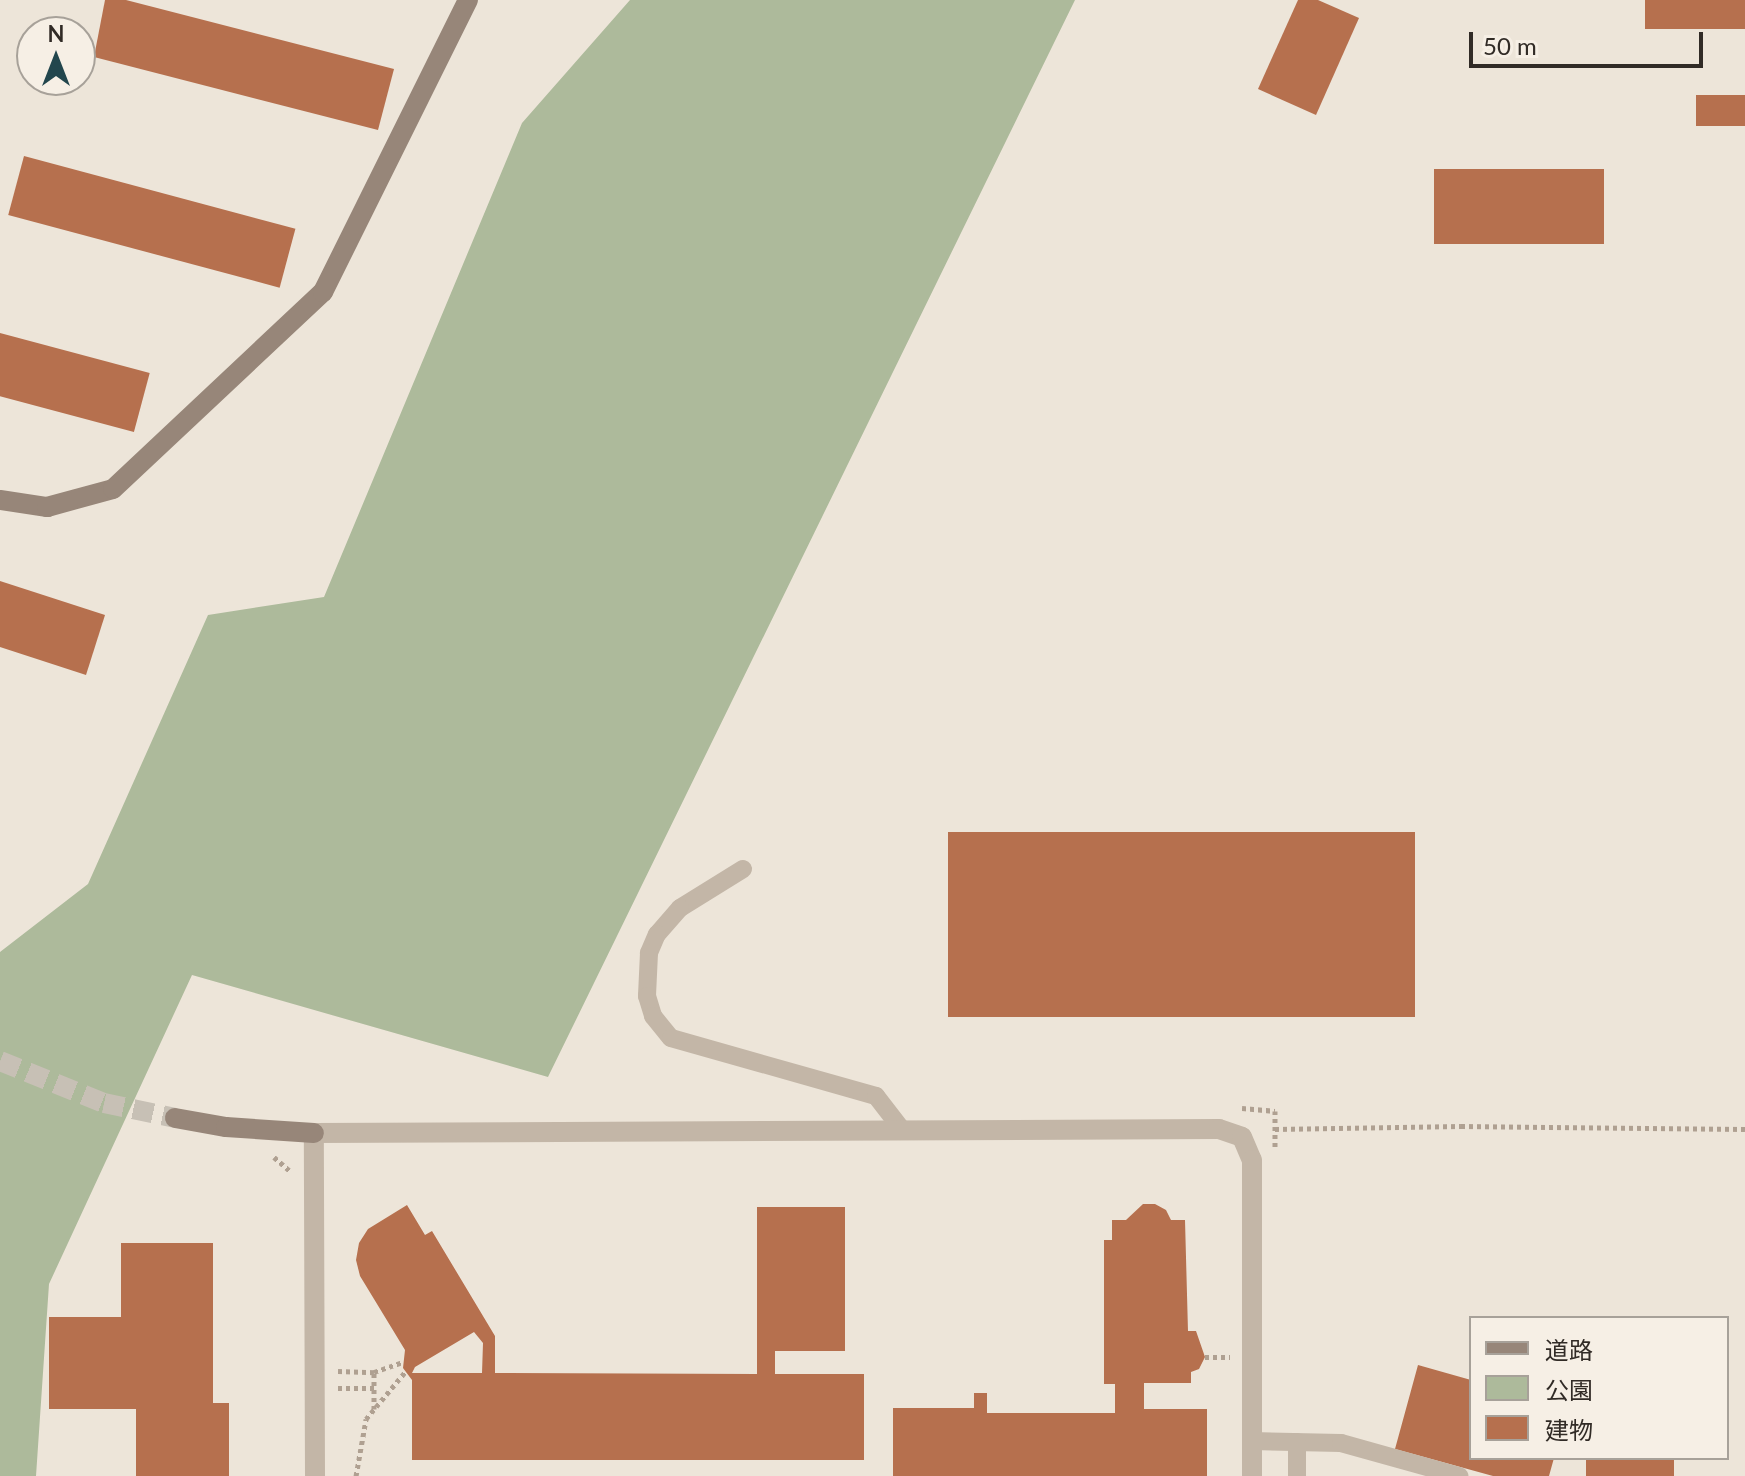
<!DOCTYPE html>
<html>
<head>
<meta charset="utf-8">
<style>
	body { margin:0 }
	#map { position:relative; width:1745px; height:1476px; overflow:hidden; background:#ede5d9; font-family:Lato,"Noto Sans JP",sans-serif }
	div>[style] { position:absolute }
	.green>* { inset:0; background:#adba9b }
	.building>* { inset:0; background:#b6704e; transform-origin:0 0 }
	.secondary-tunnel>* { height:20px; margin-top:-10px; transform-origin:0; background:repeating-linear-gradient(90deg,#c7c0b5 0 20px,transparent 0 30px) }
	.path>* { height:5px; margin-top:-2.5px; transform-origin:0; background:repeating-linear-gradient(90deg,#afa091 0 4px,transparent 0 8px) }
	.lane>* { height:18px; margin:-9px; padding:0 9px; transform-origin:9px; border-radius:9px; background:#c3b6a7 }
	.street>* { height:20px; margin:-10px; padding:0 10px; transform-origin:10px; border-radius:10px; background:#c3b6a7 }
	.secondary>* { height:20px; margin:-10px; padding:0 10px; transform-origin:10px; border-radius:10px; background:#978679 }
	span { translate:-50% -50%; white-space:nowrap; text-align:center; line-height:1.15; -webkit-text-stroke:6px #f6efe5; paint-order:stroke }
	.legend { position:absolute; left:1469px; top:1316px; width:260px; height:144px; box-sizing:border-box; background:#f6efe5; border:2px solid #a7a199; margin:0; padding:10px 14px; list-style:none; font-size:24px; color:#312b26 }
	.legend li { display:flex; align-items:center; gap:16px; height:40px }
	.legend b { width:40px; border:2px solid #a7a199 }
	.north { position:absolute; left:16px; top:16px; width:80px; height:80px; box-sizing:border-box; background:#f6efe5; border:2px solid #a7a199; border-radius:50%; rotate:0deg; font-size:22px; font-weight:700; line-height:32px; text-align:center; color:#312b26 }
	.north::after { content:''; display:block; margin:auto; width:28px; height:36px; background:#22464d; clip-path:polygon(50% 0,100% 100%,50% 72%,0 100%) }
	.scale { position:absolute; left:1469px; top:32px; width:234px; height:36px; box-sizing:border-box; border:4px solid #312b26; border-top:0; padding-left:10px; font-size:24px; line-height:28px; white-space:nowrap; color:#312b26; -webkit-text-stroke:6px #f6efe5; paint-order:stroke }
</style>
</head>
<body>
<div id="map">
	<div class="green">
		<i style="clip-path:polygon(630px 0,1075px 0,548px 1077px,192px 975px,49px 1284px,36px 1476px,0 1476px,0 952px,88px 884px,208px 615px,324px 597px,522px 123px)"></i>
	</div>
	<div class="building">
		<i style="clip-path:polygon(105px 0,126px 0,394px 69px,378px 130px,94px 57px)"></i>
		<i style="clip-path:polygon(1298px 0,1318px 0,1359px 18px,1316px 115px,1258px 89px)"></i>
		<i style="left:1645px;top:0;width:100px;height:29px"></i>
		<i style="left:1745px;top:95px;width:31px;height:49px;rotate:90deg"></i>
		<i style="left:24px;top:156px;width:281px;height:61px;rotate:15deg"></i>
		<i style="left:1434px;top:169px;width:170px;height:75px"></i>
		<i style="left:0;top:333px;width:155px;height:61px;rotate:15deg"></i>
		<i style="clip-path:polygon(0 581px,105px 615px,86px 675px,0 647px)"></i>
		<i style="left:1415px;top:832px;width:185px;height:467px;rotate:90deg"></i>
		<i style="clip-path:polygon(1143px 1204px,1155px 1204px,1166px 1210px,1171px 1220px,1185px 1220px,1188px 1331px,1196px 1331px,1205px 1357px,1199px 1369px,1191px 1372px,1191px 1383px,1144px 1383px,1144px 1409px,1207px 1409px,1207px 1476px,893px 1476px,893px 1408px,974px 1408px,974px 1393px,987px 1393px,987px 1413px,1115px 1413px,1115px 1384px,1104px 1384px,1104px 1240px,1112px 1240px,1112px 1220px,1126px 1220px)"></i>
		<i style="clip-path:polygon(evenodd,407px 1205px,425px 1235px,432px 1231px,495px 1336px,495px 1373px,757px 1374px,757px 1207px,845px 1207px,845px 1351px,775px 1351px,775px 1374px,864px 1374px,864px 1460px,412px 1460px,412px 1380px,403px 1368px,405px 1350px,360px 1276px,356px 1260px,359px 1243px,368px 1229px,407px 1205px,474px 1332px,483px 1343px,482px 1373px,412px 1373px,415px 1367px,474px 1332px)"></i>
		<i style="clip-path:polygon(121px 1243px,213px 1243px,213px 1403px,229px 1403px,229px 1476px,136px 1476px,136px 1409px,49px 1409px,49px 1317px,121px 1317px)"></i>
		<i style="clip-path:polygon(1418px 1365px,1471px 1380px,1471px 1458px,1554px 1458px,1549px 1476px,1493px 1476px,1395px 1449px)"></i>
		<i style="left:1586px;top:1458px;width:88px;height:18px"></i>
	</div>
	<div class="secondary-tunnel">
		<i style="left:0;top:1061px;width:112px;rotate:22deg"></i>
		<i style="left:104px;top:1103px;width:73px;rotate:11.9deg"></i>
	</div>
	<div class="path">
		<i style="left:1242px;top:1108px;width:33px;rotate:5deg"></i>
		<i style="left:1275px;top:1111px;width:36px;rotate:90deg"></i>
		<i style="left:1275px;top:1129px;width:186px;rotate:-0.9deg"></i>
		<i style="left:1461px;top:1126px;width:284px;rotate:0.6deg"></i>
		<i style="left:274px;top:1157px;width:21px;rotate:41deg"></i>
		<i style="left:1205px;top:1357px;width:25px"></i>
		<i style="left:338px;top:1371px;width:36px;rotate:2deg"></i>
		<i style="left:338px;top:1388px;width:36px"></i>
		<i style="left:374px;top:1409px;width:37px;rotate:-90deg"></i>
		<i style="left:374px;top:1372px;width:31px;rotate:-19deg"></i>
		<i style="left:356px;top:1476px;width:58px;rotate:-80deg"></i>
		<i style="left:366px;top:1419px;width:61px;rotate:-50.3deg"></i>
	</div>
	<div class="lane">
		<i style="left:743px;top:869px;width:74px;rotate:148.2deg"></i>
		<i style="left:680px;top:908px;width:35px;rotate:131deg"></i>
		<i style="left:657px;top:934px;width:21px;rotate:113deg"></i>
		<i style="left:649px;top:953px;width:43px;rotate:92.7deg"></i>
		<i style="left:647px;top:996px;width:21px;rotate:73deg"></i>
		<i style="left:653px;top:1016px;width:28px;rotate:51deg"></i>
		<i style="left:671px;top:1038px;width:213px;rotate:15.8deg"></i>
		<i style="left:876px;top:1096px;width:44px;rotate:52.4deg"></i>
		<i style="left:1252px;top:1441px;width:89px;rotate:1.3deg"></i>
		<i style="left:1341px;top:1443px;width:123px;rotate:15.6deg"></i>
		<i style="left:1297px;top:1476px;width:34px;rotate:-90deg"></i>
	</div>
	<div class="street">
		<i style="left:315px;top:1476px;width:343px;rotate:-90.2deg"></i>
		<i style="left:314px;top:1133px;width:905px;rotate:-0.25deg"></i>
		<i style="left:1219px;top:1129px;width:24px;rotate:19deg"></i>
		<i style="left:1242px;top:1137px;width:25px;rotate:67deg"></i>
		<i style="left:1252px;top:1160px;width:316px;rotate:90deg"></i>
	</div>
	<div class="secondary">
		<i style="left:0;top:500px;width:48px;rotate:8.5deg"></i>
		<i style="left:47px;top:507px;width:68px;rotate:-15.3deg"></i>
		<i style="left:113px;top:489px;width:288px;rotate:-43.2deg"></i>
		<i style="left:323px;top:292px;width:326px;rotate:-63.6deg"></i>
		<i style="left:175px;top:1118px;width:52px;rotate:10deg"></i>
		<i style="left:226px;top:1127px;width:88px;rotate:3.9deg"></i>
	</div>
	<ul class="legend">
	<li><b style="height:10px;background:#978679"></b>道路</li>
	<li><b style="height:22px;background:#adba9b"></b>公園</li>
	<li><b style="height:22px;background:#b6704e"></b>建物</li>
	</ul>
	<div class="north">N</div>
	<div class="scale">50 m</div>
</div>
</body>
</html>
